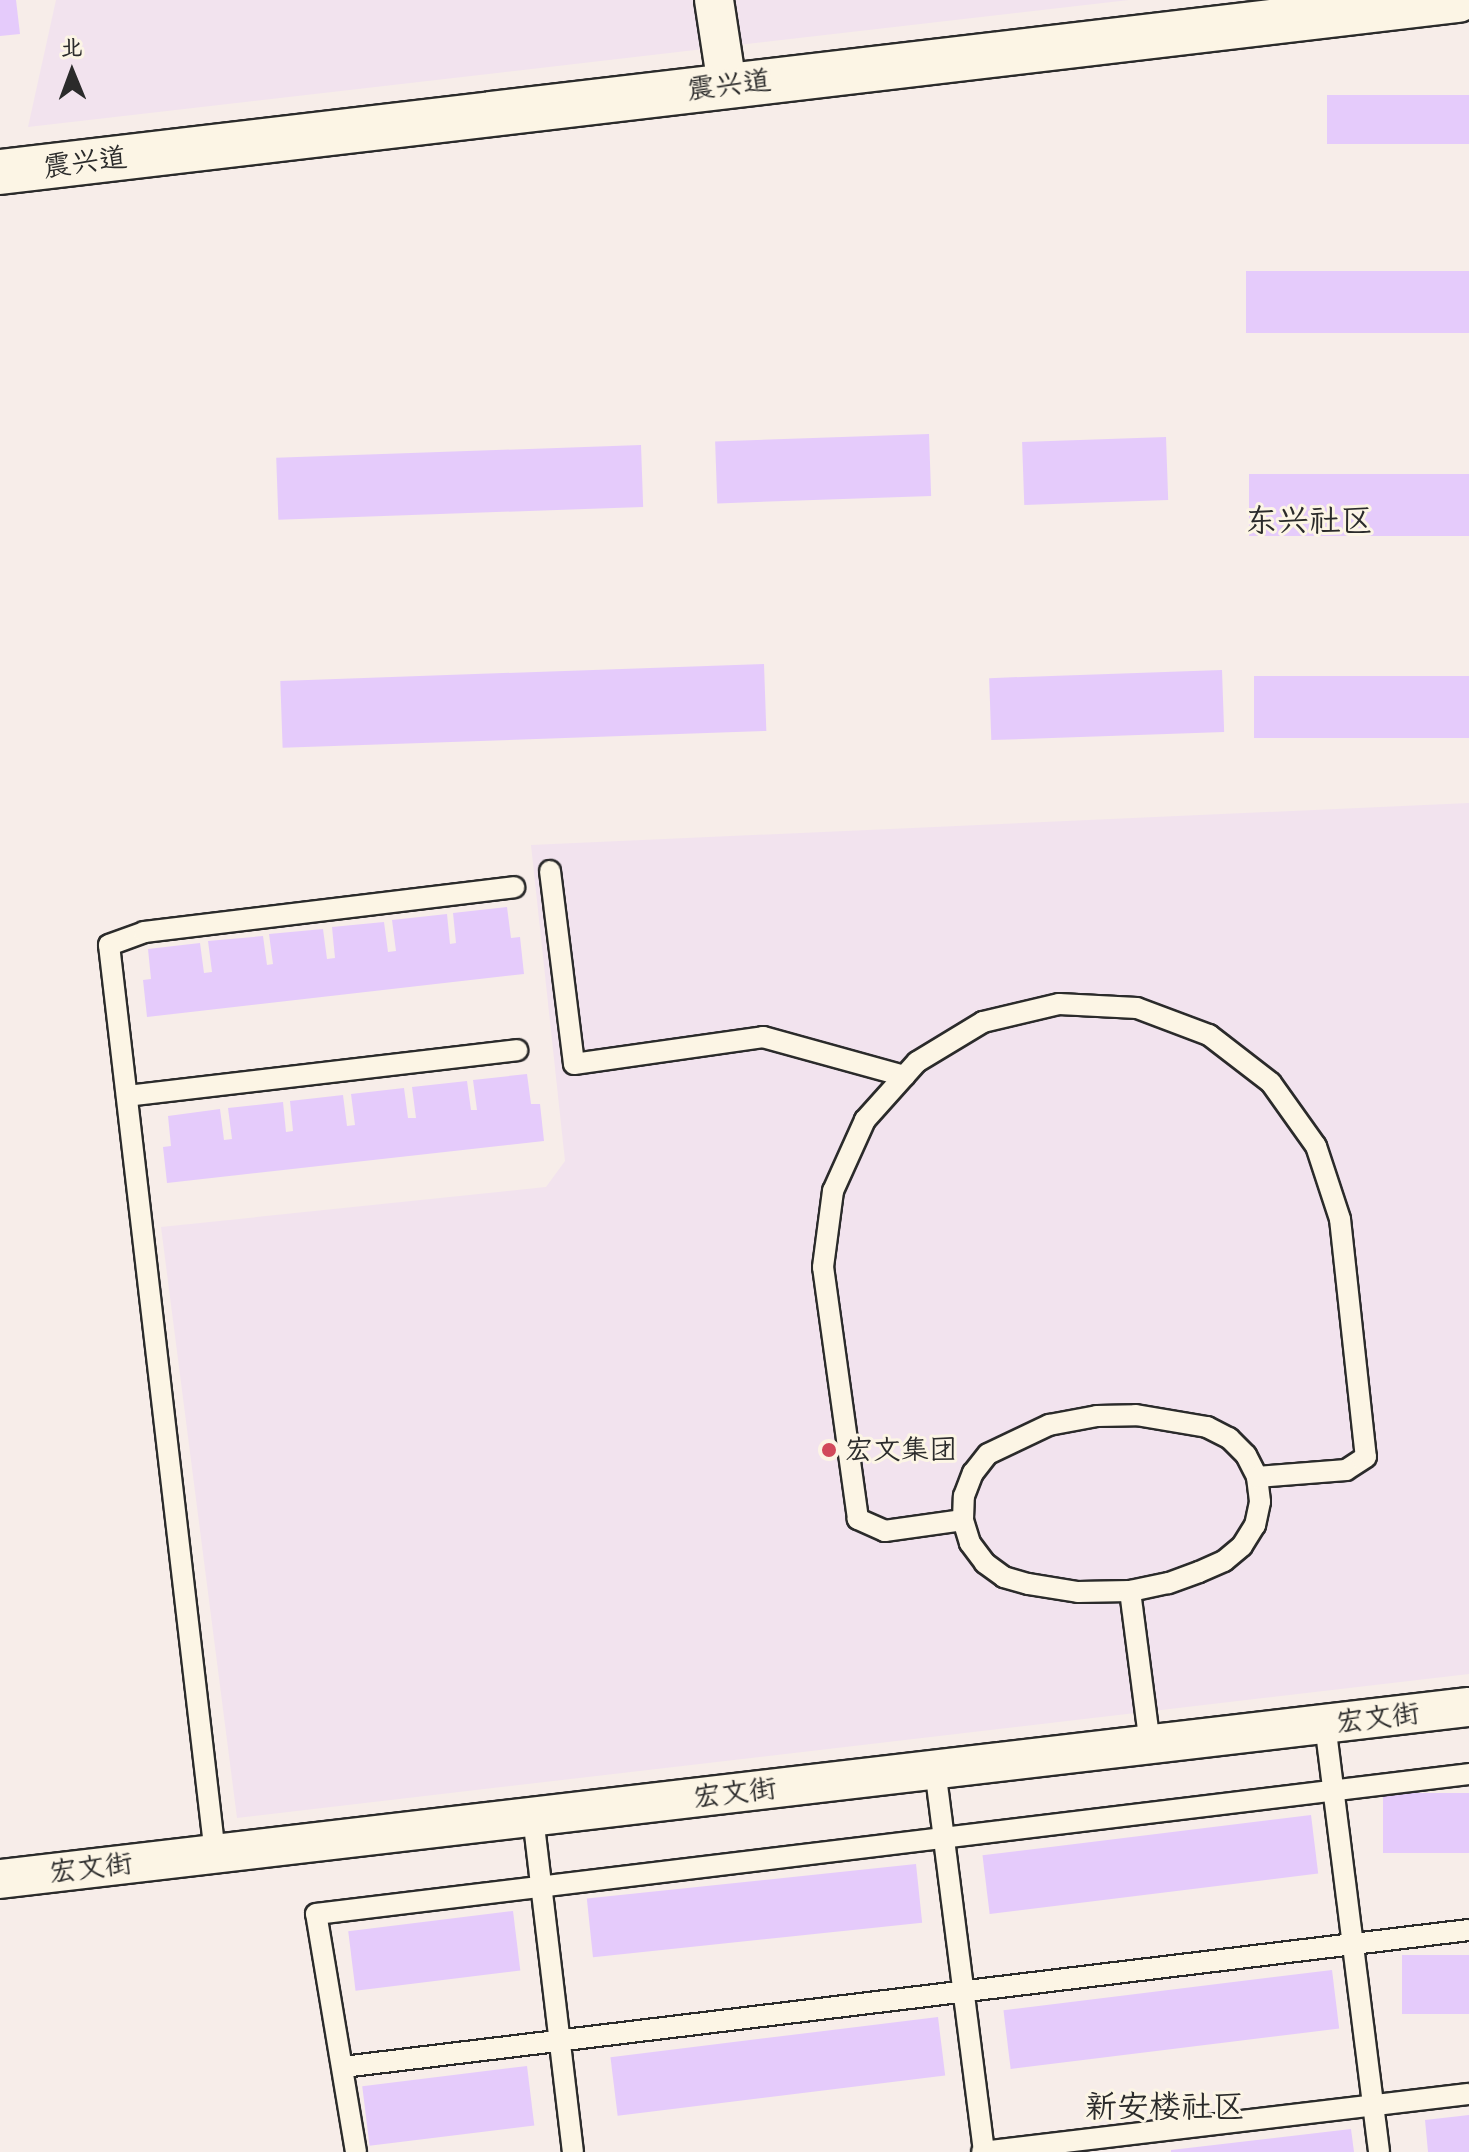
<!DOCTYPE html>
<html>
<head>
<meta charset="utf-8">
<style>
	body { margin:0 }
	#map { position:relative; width:1469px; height:2152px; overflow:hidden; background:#f7ede9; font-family:Sriracha,"LXGW WenKai TC",sans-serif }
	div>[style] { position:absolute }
	.built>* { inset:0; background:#f2e3ee }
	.building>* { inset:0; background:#e5cbfb; transform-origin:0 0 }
	.roads { filter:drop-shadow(2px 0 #2b2b2b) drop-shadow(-2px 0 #2b2b2b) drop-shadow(0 2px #2b2b2b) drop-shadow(0 -2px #2b2b2b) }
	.lane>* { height:20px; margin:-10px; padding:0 10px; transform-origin:10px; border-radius:10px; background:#fcf5e5 }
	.street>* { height:38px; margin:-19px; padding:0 19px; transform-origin:19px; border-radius:19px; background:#fcf5e5 }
	.secondary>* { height:44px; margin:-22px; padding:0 22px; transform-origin:22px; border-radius:22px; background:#fcf5e5 }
	.dots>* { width:22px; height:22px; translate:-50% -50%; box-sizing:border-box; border:4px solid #fcf5e5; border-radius:50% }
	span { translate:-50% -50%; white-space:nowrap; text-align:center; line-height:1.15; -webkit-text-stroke:6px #fcf5e5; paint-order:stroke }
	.street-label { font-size:28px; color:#2b2b2b }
	.poi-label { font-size:28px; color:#2b2b2b }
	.left { translate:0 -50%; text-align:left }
	.quarter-label { font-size:32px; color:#2b2b2b }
	.north { position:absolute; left:32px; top:32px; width:80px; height:80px; -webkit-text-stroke:6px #fcf5e5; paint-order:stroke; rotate:359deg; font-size:22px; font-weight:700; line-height:32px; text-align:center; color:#2b2b2b }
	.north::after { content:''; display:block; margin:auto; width:28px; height:36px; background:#2b2b2b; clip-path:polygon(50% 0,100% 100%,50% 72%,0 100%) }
</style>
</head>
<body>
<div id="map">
	<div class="built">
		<i style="clip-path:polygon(56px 0,1129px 0,28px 127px)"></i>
		<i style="clip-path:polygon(1469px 803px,1469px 1674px,237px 1818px,161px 1227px,546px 1187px,565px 1161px,531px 845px)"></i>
	</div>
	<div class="building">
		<i style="clip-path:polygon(0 0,16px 0,20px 34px,0 36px)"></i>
		<i style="left:1469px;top:95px;width:49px;height:142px;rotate:90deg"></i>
		<i style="left:1469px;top:271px;width:62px;height:223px;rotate:90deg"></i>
		<i style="left:929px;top:434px;width:62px;height:214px;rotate:88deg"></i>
		<i style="left:1166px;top:437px;width:63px;height:144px;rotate:88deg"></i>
		<i style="left:641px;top:445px;width:62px;height:365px;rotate:88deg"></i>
		<i style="left:1469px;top:474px;width:62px;height:220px;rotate:90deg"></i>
		<i style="left:764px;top:664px;width:67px;height:484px;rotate:88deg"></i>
		<i style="left:1222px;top:670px;width:62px;height:233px;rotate:88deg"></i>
		<i style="left:1469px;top:676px;width:62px;height:215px;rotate:90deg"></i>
		<i style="clip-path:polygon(507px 907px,511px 938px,520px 937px,524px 974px,147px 1017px,143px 980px,151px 979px,148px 949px,200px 943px,204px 973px,212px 972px,208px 941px,263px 936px,267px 965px,273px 964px,269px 934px,323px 929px,327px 959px,335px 958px,332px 927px,384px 922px,388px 952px,396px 951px,392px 920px,447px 914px,450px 944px,456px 943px,453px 913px)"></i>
		<i style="clip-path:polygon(527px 1074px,531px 1104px,540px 1104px,544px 1141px,167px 1183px,163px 1147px,171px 1146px,168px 1116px,220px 1109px,224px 1140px,232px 1139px,228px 1108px,283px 1102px,286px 1132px,293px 1131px,290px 1101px,343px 1095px,347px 1126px,355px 1125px,351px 1094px,404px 1088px,408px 1118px,416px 1118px,412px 1087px,467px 1081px,471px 1110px,477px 1110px,473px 1080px)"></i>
		<i style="left:1469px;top:1793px;width:60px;height:86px;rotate:90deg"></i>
		<i style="left:1311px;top:1815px;width:59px;height:331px;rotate:83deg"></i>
		<i style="left:916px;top:1864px;width:59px;height:331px;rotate:84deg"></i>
		<i style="left:513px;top:1911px;width:60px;height:166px;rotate:83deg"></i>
		<i style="left:1469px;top:1955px;width:59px;height:67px;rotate:90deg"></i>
		<i style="left:1332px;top:1970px;width:59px;height:331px;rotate:83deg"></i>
		<i style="left:938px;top:2017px;width:59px;height:330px;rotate:83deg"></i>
		<i style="left:527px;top:2066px;width:60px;height:166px;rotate:83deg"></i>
		<i style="clip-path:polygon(1469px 2115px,1469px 2152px,1428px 2152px,1425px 2120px)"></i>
		<i style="clip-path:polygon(1351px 2129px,1354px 2152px,1171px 2152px,1171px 2150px)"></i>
	</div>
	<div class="roads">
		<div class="lane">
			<i style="left:550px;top:871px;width:194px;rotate:82.9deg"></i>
			<i style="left:574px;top:1064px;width:191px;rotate:-8.1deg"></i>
			<i style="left:763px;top:1037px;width:147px;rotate:15.4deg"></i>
			<i style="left:127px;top:1096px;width:393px;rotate:-6.7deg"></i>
			<i style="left:1136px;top:1415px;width:72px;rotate:9.6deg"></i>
			<i style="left:1207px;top:1427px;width:25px;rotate:27deg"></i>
			<i style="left:1229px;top:1438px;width:24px;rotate:45deg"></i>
			<i style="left:1246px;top:1455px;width:25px;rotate:63deg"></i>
			<i style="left:1257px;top:1477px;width:25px;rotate:83deg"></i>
			<i style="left:1260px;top:1502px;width:24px;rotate:102deg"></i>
			<i style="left:1255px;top:1525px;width:25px;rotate:122deg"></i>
			<i style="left:1242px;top:1546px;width:23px;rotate:140deg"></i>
			<i style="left:1224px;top:1561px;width:27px;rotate:156deg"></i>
			<i style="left:1199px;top:1572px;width:33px;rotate:160deg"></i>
			<i style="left:1168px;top:1583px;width:39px;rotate:168deg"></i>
			<i style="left:1130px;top:1591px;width:52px;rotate:178.9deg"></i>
			<i style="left:1078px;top:1592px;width:51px;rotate:-170.9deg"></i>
			<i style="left:1028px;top:1584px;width:25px;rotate:-164deg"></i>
			<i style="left:1004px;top:1577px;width:24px;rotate:-144deg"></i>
			<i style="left:985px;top:1563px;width:25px;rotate:-127deg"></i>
			<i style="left:970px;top:1543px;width:24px;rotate:-107deg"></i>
			<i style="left:963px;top:1520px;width:24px;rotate:-88deg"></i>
			<i style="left:964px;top:1496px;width:25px;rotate:-69deg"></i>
			<i style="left:973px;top:1473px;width:24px;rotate:-52deg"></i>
			<i style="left:988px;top:1454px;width:68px;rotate:-25.4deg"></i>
			<i style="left:1049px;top:1425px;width:49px;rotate:-10.6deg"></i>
			<i style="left:1097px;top:1416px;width:39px;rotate:-1deg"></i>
			<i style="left:963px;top:1520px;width:79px;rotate:172deg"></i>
			<i style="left:885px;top:1531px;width:30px;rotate:-156deg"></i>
			<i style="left:858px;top:1519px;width:254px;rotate:-97.9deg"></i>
			<i style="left:823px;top:1267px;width:77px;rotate:-82.5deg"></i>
			<i style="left:833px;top:1191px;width:78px;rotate:-65.7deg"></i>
			<i style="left:865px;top:1120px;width:78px;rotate:-48.1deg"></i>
			<i style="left:917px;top:1062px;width:77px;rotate:-31.2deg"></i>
			<i style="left:983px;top:1022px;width:78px;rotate:-13.3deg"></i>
			<i style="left:1059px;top:1004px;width:78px;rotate:2.9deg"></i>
			<i style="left:1137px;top:1008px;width:77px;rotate:20.6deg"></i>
			<i style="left:1209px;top:1035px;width:78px;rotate:37.7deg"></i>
			<i style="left:1271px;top:1083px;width:77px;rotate:54.5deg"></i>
			<i style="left:1316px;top:1146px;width:77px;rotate:71.8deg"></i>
			<i style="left:1340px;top:1219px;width:239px;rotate:83.8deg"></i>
			<i style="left:1366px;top:1457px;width:24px;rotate:147deg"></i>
			<i style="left:1346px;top:1470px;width:89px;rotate:175.5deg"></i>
			<i style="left:1130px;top:1591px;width:154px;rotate:82.6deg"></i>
			<i style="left:1325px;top:1724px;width:431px;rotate:82.8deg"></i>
			<i style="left:935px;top:1769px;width:386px;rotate:82.7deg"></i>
			<i style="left:533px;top:1817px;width:337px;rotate:83.2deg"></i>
			<i style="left:215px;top:1854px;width:915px;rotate:-96.65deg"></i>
			<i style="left:109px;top:945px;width:37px;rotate:-20deg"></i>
			<i style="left:144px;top:932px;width:373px;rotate:-6.9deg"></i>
			<i style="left:343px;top:2067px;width:1134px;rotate:-6.94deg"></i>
			<i style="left:356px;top:2152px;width:241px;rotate:-99.5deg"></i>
			<i style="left:316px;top:1914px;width:1161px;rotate:-6.92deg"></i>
			<i style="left:982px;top:2152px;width:490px;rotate:-6.8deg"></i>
		</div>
		<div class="street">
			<i style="left:714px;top:0;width:86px;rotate:81.3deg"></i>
			<i style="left:0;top:1879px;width:1479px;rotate:-6.68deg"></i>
		</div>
		<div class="secondary">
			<i style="left:0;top:172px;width:1468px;rotate:-6.73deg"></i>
		</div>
	</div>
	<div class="dots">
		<i style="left:829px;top:1450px;background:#d1495b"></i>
	</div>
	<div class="street-label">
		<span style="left:729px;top:85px;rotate:-7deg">震兴道</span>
		<span style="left:85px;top:162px;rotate:-7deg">震兴道</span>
		<span style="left:1378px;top:1718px;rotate:-7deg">宏文街</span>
		<span style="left:735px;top:1793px;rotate:-7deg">宏文街</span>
		<span style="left:91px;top:1868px;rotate:-7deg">宏文街</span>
	</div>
	<div class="poi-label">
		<span class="left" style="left:845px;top:1450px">宏文集团</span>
	</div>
	<div class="quarter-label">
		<span style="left:1309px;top:521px">东兴社区</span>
		<span style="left:1165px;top:2107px">新安楼社区</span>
	</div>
	<div class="north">北</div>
</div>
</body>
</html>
